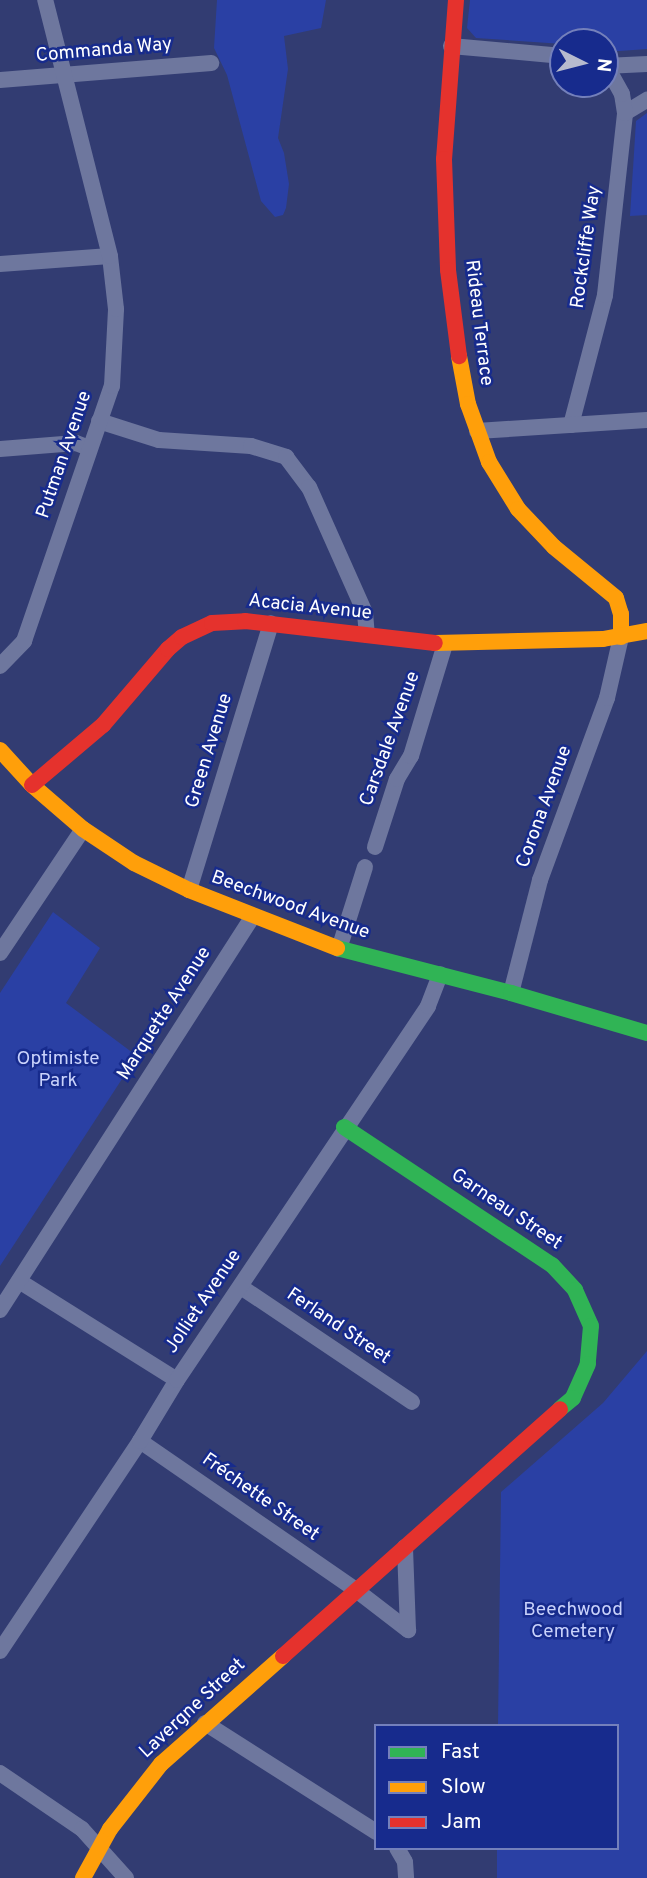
<!DOCTYPE html>
<html>
<head>
<meta charset="utf-8">
<style>
	body { margin:0 }
	#map { position:relative; width:647px; height:1878px; overflow:hidden; background:#323c72; font-family:Overpass,sans-serif }
	div>[style] { position:absolute }
	.green>* { inset:0; background:#2a40a4 }
	.street>* { height:16px; margin:-8px; padding:0 8px; transform-origin:8px; border-radius:8px; background:#6e779e }
	.fast>* { height:16px; margin:-8px; padding:0 8px; transform-origin:8px; border-radius:8px; background:#30b455 }
	.slow>* { height:16px; margin:-8px; padding:0 8px; transform-origin:8px; border-radius:8px; background:#ff9f0a }
	.jam>* { height:16px; margin:-8px; padding:0 8px; transform-origin:8px; border-radius:8px; background:#e5322d }
	span { translate:-50% -50%; white-space:nowrap; text-align:center; line-height:1.15; -webkit-text-stroke:5px #172b8d; paint-order:stroke }
	.street-label { font-size:19px; color:#fff }
	.park-label { font-size:19px; color:#c9d2fb }
	.legend { position:absolute; left:374px; top:1724px; width:245px; height:126px; box-sizing:border-box; background:#172b8d; border:2px solid #7480bb; margin:0; padding:9px 12px; list-style:none; font-size:21px; color:#fff }
	.legend li { display:flex; align-items:center; gap:14px; height:35px }
	.legend b { width:35px; border:2px solid #7480bb }
	.north { position:absolute; left:549px; top:28px; width:70px; height:70px; box-sizing:border-box; background:#172b8d; border:2px solid #7480bb; border-radius:50%; rotate:96deg; font-size:19px; font-weight:700; line-height:28px; text-align:center; color:#fff }
	.north::after { content:''; display:block; margin:auto; width:24px; height:32px; background:#b7bbce; clip-path:polygon(50% 0,100% 100%,50% 72%,0 100%) }
</style>
</head>
<body>
<div id="map">
	<div class="green">
		<i style="clip-path:polygon(217px 0,326px 0,321px 28px,284px 36px,288px 69px,278px 138px,284px 153px,289px 184px,286px 208px,283px 215px,275px 217px,261px 201px,227px 75px,214px 48px)"></i>
		<i style="clip-path:polygon(470px 0,647px 0,647px 49px,606px 52px,605px 42px,563px 44px,476px 38px,467px 28px)"></i>
		<i style="clip-path:polygon(647px 113px,647px 215px,630px 216px,636px 121px)"></i>
		<i style="clip-path:polygon(53px 912px,100px 948px,66px 1003px,137px 1056px,0 1266px,0 993px)"></i>
		<i style="clip-path:polygon(647px 1351px,647px 1878px,497px 1878px,497px 1848px,617px 1848px,617px 1726px,498px 1726px,501px 1492px,603px 1403px)"></i>
	</div>
	<div class="street">
		<i style="left:451px;top:46px;width:112px;rotate:5.1deg"></i>
		<i style="left:605px;top:66px;width:42px;rotate:-2.7deg"></i>
		<i style="left:0;top:80px;width:212px;rotate:-4.6deg"></i>
		<i style="left:625px;top:113px;width:26px;rotate:-31deg"></i>
		<i style="left:0;top:264px;width:110px;rotate:-4.2deg"></i>
		<i style="left:99px;top:421px;width:63px;rotate:17.6deg"></i>
		<i style="left:159px;top:440px;width:92px;rotate:3.7deg"></i>
		<i style="left:251px;top:446px;width:37px;rotate:17deg"></i>
		<i style="left:286px;top:457px;width:38px;rotate:53deg"></i>
		<i style="left:309px;top:487px;width:138px;rotate:66deg"></i>
		<i style="left:365px;top:613px;width:22px;rotate:85deg"></i>
		<i style="left:571px;top:425px;width:134px;rotate:-75.3deg"></i>
		<i style="left:605px;top:295px;width:183px;rotate:-83.7deg"></i>
		<i style="left:625px;top:113px;width:19px;rotate:-99deg"></i>
		<i style="left:622px;top:94px;width:31px;rotate:-119deg"></i>
		<i style="left:477px;top:431px;width:170px;rotate:-3.7deg"></i>
		<i style="left:0;top:449px;width:76px;rotate:-4.5deg"></i>
		<i style="left:76px;top:443px;width:14px;rotate:21deg"></i>
		<i style="left:0;top:666px;width:35px;rotate:-46deg"></i>
		<i style="left:24px;top:641px;width:270px;rotate:-71deg"></i>
		<i style="left:112px;top:386px;width:77px;rotate:-87deg"></i>
		<i style="left:116px;top:309px;width:53px;rotate:-96.5deg"></i>
		<i style="left:110px;top:256px;width:264px;rotate:-104.2deg"></i>
		<i style="left:375px;top:847px;width:71px;rotate:-72.1deg"></i>
		<i style="left:397px;top:779px;width:27px;rotate:-59deg"></i>
		<i style="left:411px;top:756px;width:117px;rotate:-73.1deg"></i>
		<i style="left:189px;top:890px;width:279px;rotate:-72.9deg"></i>
		<i style="left:339px;top:949px;width:86px;rotate:-72.4deg"></i>
		<i style="left:0;top:953px;width:149px;rotate:-56.2deg"></i>
		<i style="left:511px;top:993px;width:117px;rotate:-75.6deg"></i>
		<i style="left:540px;top:880px;width:194px;rotate:-69.8deg"></i>
		<i style="left:607px;top:698px;width:63px;rotate:-77.1deg"></i>
		<i style="left:19px;top:1281px;width:186px;rotate:32.1deg"></i>
		<i style="left:241px;top:1287px;width:206px;rotate:33.9deg"></i>
		<i style="left:0;top:1310px;width:467px;rotate:-57.3deg"></i>
		<i style="left:140px;top:1441px;width:262px;rotate:34.6deg"></i>
		<i style="left:356px;top:1590px;width:66px;rotate:37.6deg"></i>
		<i style="left:408px;top:1630px;width:83px;rotate:-92.1deg"></i>
		<i style="left:0;top:1651px;width:252px;rotate:-56.3deg"></i>
		<i style="left:140px;top:1441px;width:71px;rotate:-58.8deg"></i>
		<i style="left:177px;top:1380px;width:450px;rotate:-56.1deg"></i>
		<i style="left:428px;top:1006px;width:34px;rotate:-69deg"></i>
		<i style="left:205px;top:1723px;width:203px;rotate:32.5deg"></i>
		<i style="left:0;top:1773px;width:99px;rotate:34.3deg"></i>
		<i style="left:82px;top:1829px;width:66px;rotate:48.1deg"></i>
		<i style="left:397px;top:1848px;width:16px;rotate:60deg"></i>
		<i style="left:405px;top:1862px;width:16px;rotate:86deg"></i>
	</div>
	<div class="fast">
		<i style="left:337px;top:948px;width:180px;rotate:14.5deg"></i>
		<i style="left:511px;top:993px;width:142px;rotate:16.4deg"></i>
		<i style="left:344px;top:1127px;width:250px;rotate:33.6deg"></i>
		<i style="left:552px;top:1265px;width:34px;rotate:47deg"></i>
		<i style="left:575px;top:1290px;width:39px;rotate:66deg"></i>
		<i style="left:591px;top:1326px;width:38px;rotate:95deg"></i>
		<i style="left:588px;top:1364px;width:37px;rotate:114deg"></i>
		<i style="left:573px;top:1398px;width:17px;rotate:140deg"></i>
	</div>
	<div class="slow">
		<i style="left:459px;top:356px;width:49px;rotate:79.4deg"></i>
		<i style="left:468px;top:404px;width:62px;rotate:70.1deg"></i>
		<i style="left:489px;top:462px;width:55px;rotate:58.3deg"></i>
		<i style="left:518px;top:509px;width:52px;rotate:46.5deg"></i>
		<i style="left:554px;top:547px;width:80px;rotate:39.4deg"></i>
		<i style="left:616px;top:598px;width:17px;rotate:73deg"></i>
		<i style="left:621px;top:614px;width:23px;rotate:90deg"></i>
		<i style="left:435px;top:643px;width:168px;rotate:-1.4deg"></i>
		<i style="left:603px;top:639px;width:45px;rotate:-10.3deg"></i>
		<i style="left:0;top:750px;width:47px;rotate:47.6deg"></i>
		<i style="left:32px;top:785px;width:67px;rotate:40.8deg"></i>
		<i style="left:83px;top:829px;width:61px;rotate:33.7deg"></i>
		<i style="left:134px;top:863px;width:61px;rotate:26.1deg"></i>
		<i style="left:189px;top:890px;width:159px;rotate:21.4deg"></i>
		<i style="left:83px;top:1878px;width:56px;rotate:-61.1deg"></i>
		<i style="left:110px;top:1829px;width:83px;rotate:-51.9deg"></i>
		<i style="left:161px;top:1764px;width:163px;rotate:-41.5deg"></i>
	</div>
	<div class="jam">
		<i style="left:456px;top:0;width:159px;rotate:94.3deg"></i>
		<i style="left:444px;top:159px;width:111px;rotate:87.9deg"></i>
		<i style="left:448px;top:270px;width:87px;rotate:82.7deg"></i>
		<i style="left:32px;top:785px;width:93px;rotate:-40.2deg"></i>
		<i style="left:103px;top:725px;width:100px;rotate:-49.5deg"></i>
		<i style="left:168px;top:649px;width:18px;rotate:-41deg"></i>
		<i style="left:182px;top:637px;width:33px;rotate:-25deg"></i>
		<i style="left:212px;top:623px;width:33px;rotate:-3deg"></i>
		<i style="left:245px;top:621px;width:191px;rotate:6.6deg"></i>
		<i style="left:283px;top:1656px;width:371px;rotate:-41.7deg"></i>
	</div>
	<div class="street-label">
		<span style="left:104px;top:51px;rotate:-5deg">Commanda Way</span>
		<span style="left:587px;top:247px;rotate:-82deg">Rockcliffe Way</span>
		<span style="left:478px;top:323px;rotate:83deg">Rideau Terrace</span>
		<span style="left:65px;top:455px;rotate:-71deg">Putman Avenue</span>
		<span style="left:310px;top:608px;rotate:6deg">Acacia Avenue</span>
		<span style="left:391px;top:739px;rotate:-70deg">Carsdale Avenue</span>
		<span style="left:210px;top:751px;rotate:-73deg">Green Avenue</span>
		<span style="left:545px;top:807px;rotate:-70deg">Corona Avenue</span>
		<span style="left:290px;top:906px;rotate:20deg">Beechwood Avenue</span>
		<span style="left:165px;top:1014px;rotate:-57deg">Marquette Avenue</span>
		<span style="left:506px;top:1210px;rotate:34deg">Garneau Street</span>
		<span style="left:204px;top:1302px;rotate:-56deg">Jolliet Avenue</span>
		<span style="left:338px;top:1327px;rotate:34deg">Ferland Street</span>
		<span style="left:260px;top:1498px;rotate:35deg">Fréchette Street</span>
		<span style="left:193px;top:1709px;rotate:-43deg">Lavergne Street</span>
	</div>
	<div class="park-label">
		<span style="left:58px;top:1071px">Optimiste<br>Park</span>
		<span style="left:573px;top:1622px">Beechwood<br>Cemetery</span>
	</div>
	<ul class="legend">
	<li><b style="height:9px;background:#30b455"></b>Fast</li>
	<li><b style="height:9px;background:#ff9f0a"></b>Slow</li>
	<li><b style="height:9px;background:#e5322d"></b>Jam</li>
	</ul>
	<div class="north">N</div>
</div>
</body>
</html>
